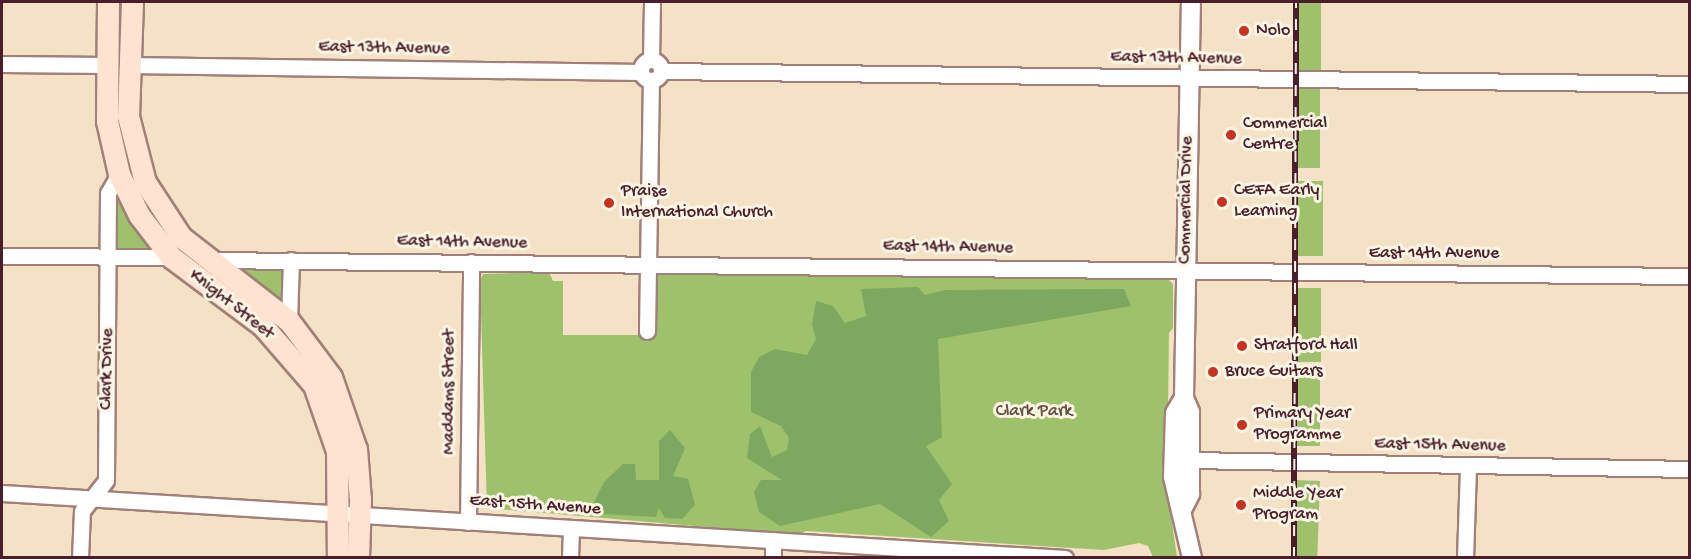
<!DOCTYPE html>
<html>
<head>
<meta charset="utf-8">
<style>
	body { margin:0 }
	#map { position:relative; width:1691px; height:559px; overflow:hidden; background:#f5e1c5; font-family:"Gochi Hand",sans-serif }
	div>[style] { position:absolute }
	.green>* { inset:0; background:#9ec26c; transform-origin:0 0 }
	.forest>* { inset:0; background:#7ea860 }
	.roads { filter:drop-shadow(2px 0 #a08078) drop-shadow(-2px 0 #a08078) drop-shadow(0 2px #a08078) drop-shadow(0 -2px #a08078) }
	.minor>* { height:15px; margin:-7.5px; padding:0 7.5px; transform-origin:7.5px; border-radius:7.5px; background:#fff }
	.minor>.ring { margin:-7.5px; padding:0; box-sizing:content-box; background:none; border:15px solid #fff; border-radius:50% }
	.tertiary>* { height:18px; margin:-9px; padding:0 9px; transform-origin:9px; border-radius:9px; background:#fff }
	.secondary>* { height:21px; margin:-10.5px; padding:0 10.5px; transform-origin:10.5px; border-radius:10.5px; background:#fee3d1 }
	.rail>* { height:6px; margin-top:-3px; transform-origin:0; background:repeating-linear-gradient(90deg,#fcf5e5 0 11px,#4a1f2b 0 22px); box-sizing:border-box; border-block:2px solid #4a1f2b }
	.dots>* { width:16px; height:16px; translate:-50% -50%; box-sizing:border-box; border:3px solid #fcf5e5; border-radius:50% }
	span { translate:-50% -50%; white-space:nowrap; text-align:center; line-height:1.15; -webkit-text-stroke:6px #fcf5e5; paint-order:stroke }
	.poi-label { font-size:18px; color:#4a1f2b }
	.left { translate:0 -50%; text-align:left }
	.street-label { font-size:18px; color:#4a1f2b }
	.park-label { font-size:18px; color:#63503e }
	.frame { position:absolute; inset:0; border:3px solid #4a1f2b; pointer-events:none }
</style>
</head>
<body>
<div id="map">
	<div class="green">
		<i style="left:1296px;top:2px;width:25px;height:69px"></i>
		<i style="left:1296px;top:87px;width:24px;height:81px"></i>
		<i style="left:1323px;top:181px;width:75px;height:28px;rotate:90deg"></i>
		<i style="clip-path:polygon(117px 197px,147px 245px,147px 250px,116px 249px)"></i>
		<i style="clip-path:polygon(237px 267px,283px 269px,284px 301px,237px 272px)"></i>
		<i style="clip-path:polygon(673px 270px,681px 274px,1167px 278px,1173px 284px,1173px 328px,1169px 333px,1167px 489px,1177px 557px,1153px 557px,1148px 546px,1139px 543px,1104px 550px,806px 531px,798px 535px,487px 508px,480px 281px,483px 274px,549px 272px,553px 281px,563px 281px,563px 335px,657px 335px,655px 277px,659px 272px)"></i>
		<i style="left:1295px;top:288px;width:26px;height:74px"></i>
		<i style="left:1293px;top:375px;width:27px;height:71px"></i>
		<i style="left:1294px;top:480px;width:26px;height:77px;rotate:2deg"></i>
	</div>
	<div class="forest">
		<i style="clip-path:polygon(918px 287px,925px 295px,945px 290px,1124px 289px,1131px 306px,938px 339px,942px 437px,926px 446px,952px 484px,939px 500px,949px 521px,931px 537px,880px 504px,780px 526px,759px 512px,754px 492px,761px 480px,782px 480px,747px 458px,750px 434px,760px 426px,772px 457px,787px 450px,789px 438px,781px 426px,751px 412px,751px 372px,759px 357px,775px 349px,807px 355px,816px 339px,812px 325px,816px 301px,833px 306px,845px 323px,866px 316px,861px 289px)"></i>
		<i style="clip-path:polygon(670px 430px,685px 448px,673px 476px,688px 479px,695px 505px,682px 519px,665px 518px,659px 508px,656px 517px,603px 514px,594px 502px,604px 482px,623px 464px,635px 464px,636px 480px,659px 480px,659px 441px)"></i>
	</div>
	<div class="roads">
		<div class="minor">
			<i class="ring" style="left:641px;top:60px;width:5px;height:5px"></i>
			<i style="left:651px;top:60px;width:58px;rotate:-89deg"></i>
			<i style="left:2px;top:64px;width:105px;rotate:0.5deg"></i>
			<i style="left:128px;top:65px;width:513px;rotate:0.78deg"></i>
			<i style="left:661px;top:71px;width:1029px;rotate:0.72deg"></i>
			<i style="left:2px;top:256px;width:169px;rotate:0.3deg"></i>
			<i style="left:208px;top:260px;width:1482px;rotate:0.62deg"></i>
			<i style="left:289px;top:321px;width:61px;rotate:-88.1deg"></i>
			<i style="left:647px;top:331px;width:251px;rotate:-89.1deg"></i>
			<i style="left:1190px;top:460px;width:500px;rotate:1.03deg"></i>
			<i style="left:2px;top:493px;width:1065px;rotate:3.5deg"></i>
			<i style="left:468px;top:522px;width:260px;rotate:-89.3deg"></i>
			<i style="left:80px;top:558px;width:47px;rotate:-87.6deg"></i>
			<i style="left:82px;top:511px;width:39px;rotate:-52deg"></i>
			<i style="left:106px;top:480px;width:287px;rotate:-89.6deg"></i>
			<i style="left:108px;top:193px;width:22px;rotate:-60deg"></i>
			<i style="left:570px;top:558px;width:30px;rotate:-88deg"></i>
			<i style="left:773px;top:558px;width:18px;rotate:-90deg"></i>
			<i style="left:1465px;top:558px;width:92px;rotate:-88.1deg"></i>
		</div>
		<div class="tertiary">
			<i style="left:1184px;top:398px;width:17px;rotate:121deg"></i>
			<i style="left:1175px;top:413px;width:64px;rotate:91.8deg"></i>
			<i style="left:1173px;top:477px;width:83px;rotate:76.8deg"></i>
			<i style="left:1183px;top:508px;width:16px;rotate:-63deg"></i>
			<i style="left:1190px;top:494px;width:82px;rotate:-90deg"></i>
			<i style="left:1190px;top:412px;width:15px;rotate:-113deg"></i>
			<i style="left:1184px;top:398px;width:396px;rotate:-89deg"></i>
		</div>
		<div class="secondary">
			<i style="left:108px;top:2px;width:119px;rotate:90.5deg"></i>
			<i style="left:107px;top:121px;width:54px;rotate:77.2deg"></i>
			<i style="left:119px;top:174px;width:46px;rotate:64deg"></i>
			<i style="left:139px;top:215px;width:53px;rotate:52.7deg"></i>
			<i style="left:171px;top:257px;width:114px;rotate:36.8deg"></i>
			<i style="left:262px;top:325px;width:79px;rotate:49.1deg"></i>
			<i style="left:314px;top:385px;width:70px;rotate:70.8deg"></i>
			<i style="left:337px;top:451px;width:107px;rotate:89.5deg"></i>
			<i style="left:132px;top:2px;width:114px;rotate:92deg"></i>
			<i style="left:128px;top:116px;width:68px;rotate:75.6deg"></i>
			<i style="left:145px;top:182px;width:66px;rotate:56.8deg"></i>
			<i style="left:181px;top:237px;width:137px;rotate:37.9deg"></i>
			<i style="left:289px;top:321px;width:70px;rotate:53.1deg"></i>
			<i style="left:331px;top:377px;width:76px;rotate:70.9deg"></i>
			<i style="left:356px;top:449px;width:51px;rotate:85.5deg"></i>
			<i style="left:360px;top:500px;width:58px;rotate:92deg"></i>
		</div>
	</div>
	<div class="rail">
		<i style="left:1294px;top:558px;width:556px;rotate:-89.79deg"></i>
	</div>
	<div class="dots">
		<i style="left:1244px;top:31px;background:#c8321e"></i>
		<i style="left:1231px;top:135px;background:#c8321e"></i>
		<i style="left:1222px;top:202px;background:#c8321e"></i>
		<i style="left:609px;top:203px;background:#c8321e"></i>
		<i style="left:1242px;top:346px;background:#c8321e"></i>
		<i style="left:1213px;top:372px;background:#c8321e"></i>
		<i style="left:1242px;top:425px;background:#c8321e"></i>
		<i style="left:1241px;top:505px;background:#c8321e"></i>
	</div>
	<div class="poi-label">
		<span class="left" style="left:1256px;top:31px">Nolo</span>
		<span class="left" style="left:1243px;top:135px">Commercial<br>Centre</span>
		<span class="left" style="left:1234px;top:202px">CEFA Early<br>Learning</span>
		<span class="left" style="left:621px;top:203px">Praise<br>International Church</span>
		<span class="left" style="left:1254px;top:346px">Stratford Hall</span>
		<span class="left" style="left:1225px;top:372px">Bruce Guitars</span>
		<span class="left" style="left:1254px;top:425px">Primary Year<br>Programme</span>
		<span class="left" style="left:1253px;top:505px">Middle Year<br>Program</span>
	</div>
	<div class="street-label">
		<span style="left:384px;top:49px;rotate:1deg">East 13th Avenue</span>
		<span style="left:1176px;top:59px;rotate:1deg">East 13th Avenue</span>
		<span style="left:1187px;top:200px;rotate:-89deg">Commercial Drive</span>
		<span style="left:462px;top:243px;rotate:1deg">East 14th Avenue</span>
		<span style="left:948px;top:248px;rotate:1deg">East 14th Avenue</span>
		<span style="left:1434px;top:254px">East 14th Avenue</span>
		<span style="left:231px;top:305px;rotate:38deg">Knight Street</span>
		<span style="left:108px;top:369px;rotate:-89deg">Clark Drive</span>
		<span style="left:450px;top:392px;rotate:-90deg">Maddams Street</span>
		<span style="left:1440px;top:446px;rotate:1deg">East 15th Avenue</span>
		<span style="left:535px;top:506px;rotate:4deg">East 15th Avenue</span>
	</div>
	<div class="park-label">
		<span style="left:1034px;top:412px">Clark Park</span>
	</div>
	<div class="frame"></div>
</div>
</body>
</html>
